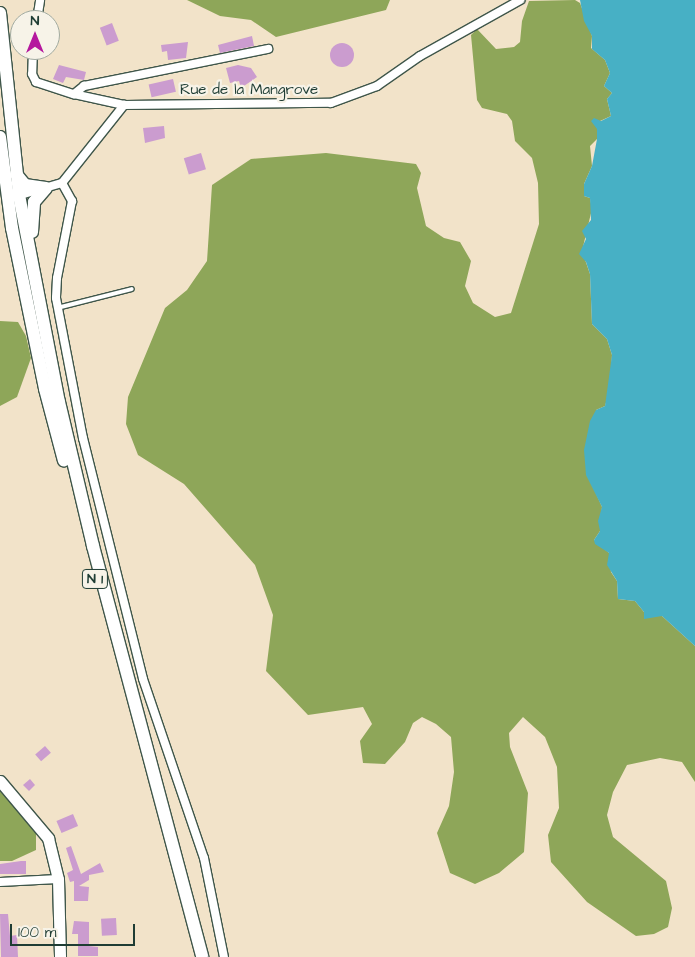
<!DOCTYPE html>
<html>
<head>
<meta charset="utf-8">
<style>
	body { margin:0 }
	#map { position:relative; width:695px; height:957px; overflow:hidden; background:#f2e3c9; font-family:"Architects Daughter",sans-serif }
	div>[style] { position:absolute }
	.forest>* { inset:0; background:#8ea659 }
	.water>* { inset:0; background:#47b0c5 }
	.building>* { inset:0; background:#cb9ccf; transform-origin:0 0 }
	.round { border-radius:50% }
	.roads { filter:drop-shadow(1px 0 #3f564a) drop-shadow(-1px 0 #3f564a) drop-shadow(0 1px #3f564a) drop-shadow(0 -1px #3f564a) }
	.service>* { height:4px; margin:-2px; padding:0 2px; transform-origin:2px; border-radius:2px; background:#fff }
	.minor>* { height:8px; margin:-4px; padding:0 4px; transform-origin:4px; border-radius:4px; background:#fff }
	.secondary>* { height:11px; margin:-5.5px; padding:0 5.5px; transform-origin:5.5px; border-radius:5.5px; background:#fff }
	.primary>* { height:12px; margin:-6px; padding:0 6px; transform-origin:6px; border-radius:6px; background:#fff }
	span { translate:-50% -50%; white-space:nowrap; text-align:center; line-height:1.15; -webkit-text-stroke:4.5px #f7f3e8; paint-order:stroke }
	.shield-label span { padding:1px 4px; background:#f7f3e8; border:1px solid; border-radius:4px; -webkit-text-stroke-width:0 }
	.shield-label { font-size:14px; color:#1f3d34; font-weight:700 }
	.street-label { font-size:15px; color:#1f3d34 }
	.north { position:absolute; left:10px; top:10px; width:50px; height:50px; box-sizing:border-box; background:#f7f3e8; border:1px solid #a1aaa0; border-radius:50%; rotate:0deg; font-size:14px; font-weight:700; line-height:20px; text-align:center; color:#1f3d34 }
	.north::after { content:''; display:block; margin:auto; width:18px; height:22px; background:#b5179e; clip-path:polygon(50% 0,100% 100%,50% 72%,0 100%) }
	.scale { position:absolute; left:10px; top:924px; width:125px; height:22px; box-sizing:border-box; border:2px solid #1f3d34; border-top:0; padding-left:6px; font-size:15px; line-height:18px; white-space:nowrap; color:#1f3d34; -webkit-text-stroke:4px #f7f3e8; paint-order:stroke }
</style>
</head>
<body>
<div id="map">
	<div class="forest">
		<i style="clip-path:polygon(187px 0,390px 0,386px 10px,276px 37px,251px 20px,220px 16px)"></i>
		<i style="clip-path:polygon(575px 0,580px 3px,592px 36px,591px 48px,605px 60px,610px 73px,604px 86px,612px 93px,607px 99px,611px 116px,600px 121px,597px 139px,590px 146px,592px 166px,584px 184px,584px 196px,590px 198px,592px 209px,582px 251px,590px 274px,592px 324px,607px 339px,612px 355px,610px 389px,605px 406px,596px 410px,595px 491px,602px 507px,600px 531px,594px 540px,609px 553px,611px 572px,617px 581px,618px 599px,635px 601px,644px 612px,662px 616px,695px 646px,695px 782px,682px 762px,660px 758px,627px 765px,613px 792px,607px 815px,613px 837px,666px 881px,672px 908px,668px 927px,654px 934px,636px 936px,587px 902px,551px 862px,548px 835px,559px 808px,557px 767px,545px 737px,523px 717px,509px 733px,510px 747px,528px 793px,524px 852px,499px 873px,475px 884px,450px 873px,437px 833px,449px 806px,454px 772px,451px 737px,436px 724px,422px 717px,413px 723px,405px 742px,385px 764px,363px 763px,360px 741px,372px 724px,363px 707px,308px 715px,266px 671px,273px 615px,255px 565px,184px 484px,138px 455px,126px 424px,128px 397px,165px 308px,187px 290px,207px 261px,212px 185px,251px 159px,326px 153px,416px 164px,421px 173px,417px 188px,426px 226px,444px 238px,460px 242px,471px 261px,465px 286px,473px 303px,495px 317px,511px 313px,539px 224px,538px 183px,532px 158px,515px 141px,512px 121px,507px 114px,482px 108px,477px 100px,471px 35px,477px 29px,496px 49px,514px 47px,520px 42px,522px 21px,529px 1px)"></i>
		<i style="clip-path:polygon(0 321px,18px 322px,26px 336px,31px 358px,17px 397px,0 406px)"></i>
		<i style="clip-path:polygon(0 791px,36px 831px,36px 850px,12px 861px,0 861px)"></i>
	</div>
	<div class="water">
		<i style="clip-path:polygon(580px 0,695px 0,695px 646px,662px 616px,644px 619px,644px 612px,635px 601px,618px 599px,617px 581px,607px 565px,609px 553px,595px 544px,594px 540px,600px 531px,598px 521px,602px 507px,586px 475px,584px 450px,590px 421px,596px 410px,605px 406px,612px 355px,607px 339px,592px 324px,590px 274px,586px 262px,579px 254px,586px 239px,582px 231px,591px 220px,590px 198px,584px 196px,584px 184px,592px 166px,597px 139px,597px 129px,591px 121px,594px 118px,601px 121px,611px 116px,607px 99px,612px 93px,604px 86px,610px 73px,605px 60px,592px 49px,592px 36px,584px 21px)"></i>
	</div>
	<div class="building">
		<i style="left:112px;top:23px;width:19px;height:13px;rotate:69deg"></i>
		<i style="clip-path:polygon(252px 36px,254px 46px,220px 53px,218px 45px)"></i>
		<i style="clip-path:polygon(188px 42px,186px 58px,168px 60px,167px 51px,162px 52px,161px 45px)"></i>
		<i class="round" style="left:330px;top:43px;width:24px;height:24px"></i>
		<i style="clip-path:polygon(59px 65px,86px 72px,84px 80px,66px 77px,63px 83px,53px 79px)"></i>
		<i style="clip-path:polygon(238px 65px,251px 68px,257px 77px,241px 88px,239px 81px,230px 83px,226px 68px)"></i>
		<i style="left:173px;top:79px;width:13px;height:25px;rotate:77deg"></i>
		<i style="clip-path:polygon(164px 126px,165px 138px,145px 143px,143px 128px)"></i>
		<i style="left:201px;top:153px;width:17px;height:18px;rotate:73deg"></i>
		<i style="left:45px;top:746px;width:9px;height:13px;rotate:49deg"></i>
		<i style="clip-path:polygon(30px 779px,35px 785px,29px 791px,23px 785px)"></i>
		<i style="left:73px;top:814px;width:13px;height:18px;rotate:67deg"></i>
		<i style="clip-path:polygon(71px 846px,81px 874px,100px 863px,104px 872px,89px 875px,89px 880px,79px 886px,89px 887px,88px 901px,74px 901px,74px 881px,70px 882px,67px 873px,73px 870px,66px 848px)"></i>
		<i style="clip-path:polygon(21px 861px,26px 861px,26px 874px,0 874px,0 864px)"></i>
		<i style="clip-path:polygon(0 914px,8px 914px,10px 936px,17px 935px,18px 957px,1px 957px)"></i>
		<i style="left:116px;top:918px;width:17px;height:15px;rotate:87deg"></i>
		<i style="clip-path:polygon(74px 921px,89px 922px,89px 946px,98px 947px,98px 956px,78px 956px,78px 934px,72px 934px)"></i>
	</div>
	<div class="roads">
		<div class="service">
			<i style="left:57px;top:308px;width:77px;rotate:-14.2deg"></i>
		</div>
		<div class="minor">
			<i style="left:37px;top:20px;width:20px;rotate:-81deg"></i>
			<i style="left:33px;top:50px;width:24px;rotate:92deg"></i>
			<i style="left:32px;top:74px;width:9px;rotate:63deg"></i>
			<i style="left:36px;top:82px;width:40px;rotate:18deg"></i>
			<i style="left:124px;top:105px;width:51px;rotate:-167.6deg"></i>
			<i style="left:74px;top:94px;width:13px;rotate:-39deg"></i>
			<i style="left:84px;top:86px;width:188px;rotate:-11.4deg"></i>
			<i style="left:62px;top:183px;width:21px;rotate:61deg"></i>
			<i style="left:72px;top:201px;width:78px;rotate:101deg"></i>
			<i style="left:57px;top:278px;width:20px;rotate:93deg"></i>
			<i style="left:56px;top:298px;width:143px;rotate:79.1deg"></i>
			<i style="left:83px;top:438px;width:248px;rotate:76deg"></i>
			<i style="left:143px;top:679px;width:189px;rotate:71.2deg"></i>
			<i style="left:204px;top:858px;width:101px;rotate:78.6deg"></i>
			<i style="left:17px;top:196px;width:47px;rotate:-16.1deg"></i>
			<i style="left:62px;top:183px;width:100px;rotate:-51.5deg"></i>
			<i style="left:124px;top:105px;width:207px;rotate:-0.6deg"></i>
			<i style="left:331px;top:103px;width:49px;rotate:-20.3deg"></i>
			<i style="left:377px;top:86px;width:52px;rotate:-34.9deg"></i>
			<i style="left:420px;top:56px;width:115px;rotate:-29.2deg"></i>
			<i style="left:0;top:882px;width:58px;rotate:-3deg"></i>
		</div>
		<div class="secondary">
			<i style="left:0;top:781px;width:75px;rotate:49.9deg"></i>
			<i style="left:48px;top:838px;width:42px;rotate:76.3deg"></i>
			<i style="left:58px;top:879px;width:78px;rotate:88.5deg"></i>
		</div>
		<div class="primary">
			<i style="left:0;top:13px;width:183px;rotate:84deg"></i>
			<i style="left:19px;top:195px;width:211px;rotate:79.1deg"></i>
			<i style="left:59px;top:402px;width:148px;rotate:76.7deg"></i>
			<i style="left:93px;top:546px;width:425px;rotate:75.1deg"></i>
			<i style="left:0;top:137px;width:92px;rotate:82.5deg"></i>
			<i style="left:12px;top:228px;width:164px;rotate:78.4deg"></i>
			<i style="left:45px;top:389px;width:74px;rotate:75.2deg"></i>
			<i style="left:16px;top:174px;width:14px;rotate:51deg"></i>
			<i style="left:25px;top:185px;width:21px;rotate:8deg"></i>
			<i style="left:32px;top:232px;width:30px;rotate:-86deg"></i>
			<i style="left:34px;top:202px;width:18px;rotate:-49deg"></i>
		</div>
	</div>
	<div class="shield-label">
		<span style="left:95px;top:579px">N 1</span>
	</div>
	<div class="street-label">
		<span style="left:249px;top:90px">Rue de la Mangrove</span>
	</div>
	<div class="north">N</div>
	<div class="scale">100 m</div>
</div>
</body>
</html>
